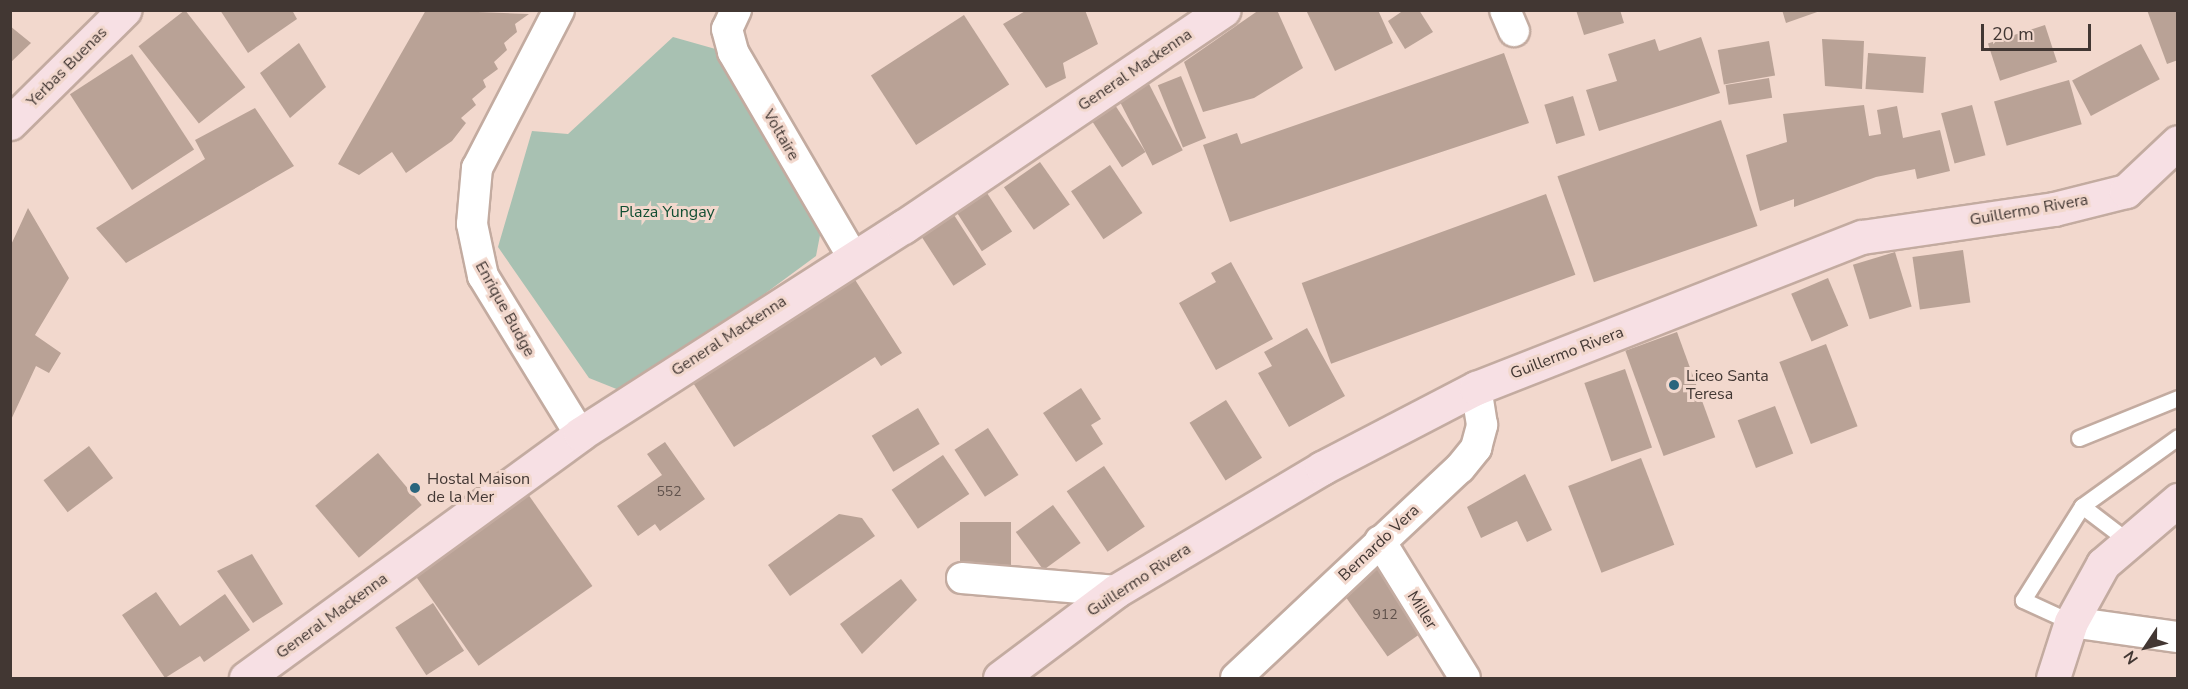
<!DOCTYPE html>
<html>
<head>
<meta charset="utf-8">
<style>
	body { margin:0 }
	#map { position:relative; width:2188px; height:689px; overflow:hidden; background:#f2d8cd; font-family:"Nunito Sans",sans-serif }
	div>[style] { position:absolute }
	.green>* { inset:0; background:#a8c1b2 }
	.building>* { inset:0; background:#b9a296; transform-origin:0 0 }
	.roads { filter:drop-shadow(2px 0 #c3aba0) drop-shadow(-2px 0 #c3aba0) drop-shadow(0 2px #c3aba0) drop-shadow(0 -2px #c3aba0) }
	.lane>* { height:15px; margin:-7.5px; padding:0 7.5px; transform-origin:7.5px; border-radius:7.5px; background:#fff }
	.street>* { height:30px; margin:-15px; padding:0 15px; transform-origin:15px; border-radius:15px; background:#fff }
	.secondary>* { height:33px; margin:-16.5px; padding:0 16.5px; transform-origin:16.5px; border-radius:16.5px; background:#f7e0e4 }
	.dots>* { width:16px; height:16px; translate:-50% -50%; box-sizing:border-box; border:3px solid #f2d8cd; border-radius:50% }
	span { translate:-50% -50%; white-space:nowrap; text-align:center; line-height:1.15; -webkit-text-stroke:6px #f2d8cd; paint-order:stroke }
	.number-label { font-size:14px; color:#60524c }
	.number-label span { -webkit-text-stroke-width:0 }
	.street-label { font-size:16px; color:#423733 }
	.park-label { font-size:16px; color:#114e32 }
	.poi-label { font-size:16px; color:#423733 }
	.left { translate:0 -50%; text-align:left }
	.frame { position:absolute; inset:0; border:12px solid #423733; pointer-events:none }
	.north { position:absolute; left:2116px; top:617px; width:60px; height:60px; -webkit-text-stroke:4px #f2d8cd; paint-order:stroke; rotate:235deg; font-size:16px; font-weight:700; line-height:24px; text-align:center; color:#423733 }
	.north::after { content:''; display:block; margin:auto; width:21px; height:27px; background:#423733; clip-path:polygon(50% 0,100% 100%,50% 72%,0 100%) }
	.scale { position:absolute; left:1981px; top:24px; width:110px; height:27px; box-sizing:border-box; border:3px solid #423733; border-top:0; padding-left:8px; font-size:18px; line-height:21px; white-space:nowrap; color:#423733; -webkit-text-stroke:4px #f2d8cd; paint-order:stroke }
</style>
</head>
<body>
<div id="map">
	<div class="green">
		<i style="clip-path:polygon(673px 37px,719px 50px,821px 230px,816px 256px,629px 394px,589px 378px,498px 247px,532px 131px,568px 134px)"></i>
	</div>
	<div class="building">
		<i style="left:185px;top:10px;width:98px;height:59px;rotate:52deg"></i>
		<i style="clip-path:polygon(220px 10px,292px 10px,297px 19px,248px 53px)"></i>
		<i style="clip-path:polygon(426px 10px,529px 14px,515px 24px,517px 32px,504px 43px,507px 50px,494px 62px,498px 69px,483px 80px,486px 87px,472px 99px,476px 105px,461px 118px,466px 123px,452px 141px,406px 173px,392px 152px,359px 175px,338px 164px)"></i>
		<i style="clip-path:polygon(1027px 10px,1085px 10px,1098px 44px,1063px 63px,1066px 78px,1046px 88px,1003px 24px)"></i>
		<i style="clip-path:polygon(1259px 10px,1277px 10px,1303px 68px,1254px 98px,1203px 112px,1184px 62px)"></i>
		<i style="clip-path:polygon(1306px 10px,1378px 10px,1393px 43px,1335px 71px)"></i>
		<i style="clip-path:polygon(1404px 10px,1419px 10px,1433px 32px,1405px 49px,1388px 21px)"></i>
		<i style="clip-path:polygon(1576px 10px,1620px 10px,1624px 23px,1584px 35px)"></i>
		<i style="clip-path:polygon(1782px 10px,1820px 10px,1820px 11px,1786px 23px)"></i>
		<i style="clip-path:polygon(2147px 10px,2178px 10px,2178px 60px,2167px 64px)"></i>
		<i style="left:964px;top:15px;width:83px;height:111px;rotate:57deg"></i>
		<i style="left:2045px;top:25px;width:39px;height:60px;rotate:72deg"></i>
		<i style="clip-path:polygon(10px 26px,31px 43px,10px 63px)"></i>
		<i style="clip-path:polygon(1701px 37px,1720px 93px,1599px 131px,1586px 90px,1617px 81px,1608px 54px,1655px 39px,1659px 51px)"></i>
		<i style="clip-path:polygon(1822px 39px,1864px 41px,1862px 89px,1825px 86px)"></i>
		<i style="left:1769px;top:41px;width:35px;height:52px;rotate:80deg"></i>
		<i style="clip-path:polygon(299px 43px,326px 87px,290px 118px,260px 73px)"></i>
		<i style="left:2141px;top:44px;width:40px;height:78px;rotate:62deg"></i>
		<i style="clip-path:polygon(1504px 53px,1529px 123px,1230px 222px,1203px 145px,1237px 133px,1241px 144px)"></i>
		<i style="left:1868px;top:53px;width:58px;height:36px;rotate:4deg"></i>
		<i style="left:132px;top:54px;width:114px;height:74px;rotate:57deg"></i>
		<i style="left:1181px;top:76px;width:67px;height:25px;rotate:68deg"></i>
		<i style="left:1146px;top:78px;width:81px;height:34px;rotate:63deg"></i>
		<i style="left:1769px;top:78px;width:20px;height:44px;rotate:81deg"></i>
		<i style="left:2069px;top:80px;width:46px;height:78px;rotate:74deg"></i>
		<i style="left:1573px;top:96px;width:41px;height:30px;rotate:73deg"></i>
		<i style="left:1115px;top:105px;width:56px;height:28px;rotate:57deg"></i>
		<i style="clip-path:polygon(1864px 105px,1869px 136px,1881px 134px,1877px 110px,1897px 106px,1903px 138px,1940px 130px,1950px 171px,1917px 179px,1915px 169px,1876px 177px,1794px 207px,1794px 199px,1760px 211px,1746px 155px,1787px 142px,1783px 114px)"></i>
		<i style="left:1972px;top:105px;width:52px;height:32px;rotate:75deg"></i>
		<i style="clip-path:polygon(255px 108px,294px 166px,126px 263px,96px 228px,205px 159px,195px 140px)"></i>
		<i style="left:1721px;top:120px;width:112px;height:173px;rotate:71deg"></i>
		<i style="left:1040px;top:162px;width:52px;height:44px;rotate:55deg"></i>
		<i style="left:1110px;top:165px;width:58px;height:47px;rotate:56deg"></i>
		<i style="left:987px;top:193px;width:46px;height:36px;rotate:57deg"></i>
		<i style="left:1546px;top:194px;width:86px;height:260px;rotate:70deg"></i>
		<i style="clip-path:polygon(28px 208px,69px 278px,35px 335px,61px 353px,49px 373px,36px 366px,10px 422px,10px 247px)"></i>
		<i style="left:954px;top:215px;width:59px;height:39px;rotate:57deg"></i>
		<i style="left:1963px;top:250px;width:53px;height:51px;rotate:82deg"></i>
		<i style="left:1895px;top:252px;width:57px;height:44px;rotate:73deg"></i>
		<i style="clip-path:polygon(1231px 262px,1273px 339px,1216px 370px,1179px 303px,1216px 282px,1211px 273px)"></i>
		<i style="clip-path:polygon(852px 275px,902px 353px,881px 366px,875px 357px,734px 447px,690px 378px)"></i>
		<i style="left:1828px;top:278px;width:52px;height:40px;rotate:67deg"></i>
		<i style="clip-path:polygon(1307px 328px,1345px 396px,1289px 427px,1258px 373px,1272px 366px,1264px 352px)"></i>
		<i style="left:1677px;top:332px;width:112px;height:55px;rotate:70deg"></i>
		<i style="left:1826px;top:344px;width:88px;height:50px;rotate:69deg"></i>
		<i style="left:1625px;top:369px;width:83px;height:43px;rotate:71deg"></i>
		<i style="clip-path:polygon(1081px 388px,1101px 419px,1091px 425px,1103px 444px,1076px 462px,1043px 413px)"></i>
		<i style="left:1226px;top:400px;width:68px;height:43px;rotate:58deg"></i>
		<i style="left:1775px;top:406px;width:51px;height:40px;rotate:69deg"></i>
		<i style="left:918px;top:408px;width:42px;height:54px;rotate:59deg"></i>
		<i style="left:988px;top:428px;width:56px;height:40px;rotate:57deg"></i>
		<i style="clip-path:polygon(665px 442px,705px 499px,660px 531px,655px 524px,638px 536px,617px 506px,662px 475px,647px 454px)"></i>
		<i style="left:89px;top:446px;width:40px;height:57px;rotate:53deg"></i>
		<i style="left:378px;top:453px;width:68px;height:82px;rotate:50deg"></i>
		<i style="left:943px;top:455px;width:47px;height:62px;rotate:56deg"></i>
		<i style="left:1641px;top:458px;width:93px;height:78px;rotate:69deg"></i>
		<i style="left:1104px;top:466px;width:73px;height:45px;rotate:56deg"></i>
		<i style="clip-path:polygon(1525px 474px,1552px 530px,1527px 542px,1517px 521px,1481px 538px,1467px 507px)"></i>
		<i style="left:523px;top:487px;width:121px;height:139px;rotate:55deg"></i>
		<i style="left:1053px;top:505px;width:47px;height:46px;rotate:54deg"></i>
		<i style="clip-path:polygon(839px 514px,862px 518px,875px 536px,790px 596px,768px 565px)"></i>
		<i style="left:960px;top:522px;width:51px;height:43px"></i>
		<i style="clip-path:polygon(252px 554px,283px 604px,253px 623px,217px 571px)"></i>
		<i style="left:1378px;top:568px;width:78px;height:43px;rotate:55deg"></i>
		<i style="clip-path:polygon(901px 579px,917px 600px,862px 654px,840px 624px)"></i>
		<i style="clip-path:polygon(156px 592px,180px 626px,225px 594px,250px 630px,204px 662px,200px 656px,165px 678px,122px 615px)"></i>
		<i style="left:433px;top:603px;width:57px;height:45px;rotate:57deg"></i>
	</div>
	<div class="roads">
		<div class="lane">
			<i style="left:2079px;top:438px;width:107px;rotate:-22deg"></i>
			<i style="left:2082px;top:506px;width:118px;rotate:-35.7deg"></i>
			<i style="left:2071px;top:622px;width:53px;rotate:-155.4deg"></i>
			<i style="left:2023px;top:600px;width:111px;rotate:-57.9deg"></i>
			<i style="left:2082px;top:506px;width:58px;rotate:37.3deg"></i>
		</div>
		<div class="street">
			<i style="left:559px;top:10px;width:178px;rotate:117.4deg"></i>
			<i style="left:477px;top:168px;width:56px;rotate:95.1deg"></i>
			<i style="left:472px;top:224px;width:53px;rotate:78.1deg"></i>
			<i style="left:483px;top:276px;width:185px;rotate:58.5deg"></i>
			<i style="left:736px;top:10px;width:21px;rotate:115deg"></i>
			<i style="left:727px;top:29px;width:24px;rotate:75deg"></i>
			<i style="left:733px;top:52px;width:236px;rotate:59.7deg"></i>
			<i style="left:1505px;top:10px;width:23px;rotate:67deg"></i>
			<i style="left:1380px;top:541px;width:161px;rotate:58.2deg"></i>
			<i style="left:962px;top:578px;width:155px;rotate:4.8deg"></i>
			<i style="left:2071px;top:622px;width:108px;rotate:8deg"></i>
			<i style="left:1236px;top:678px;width:307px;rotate:-43.2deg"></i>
			<i style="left:1460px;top:468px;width:26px;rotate:-51deg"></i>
			<i style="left:1476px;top:448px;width:24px;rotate:-75deg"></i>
			<i style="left:1482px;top:425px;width:37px;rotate:-99deg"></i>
		</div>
		<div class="secondary">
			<i style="left:10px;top:123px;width:161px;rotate:-44.7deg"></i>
			<i style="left:246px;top:678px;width:414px;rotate:-36.1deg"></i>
			<i style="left:580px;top:434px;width:384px;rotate:-32.7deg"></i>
			<i style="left:903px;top:227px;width:387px;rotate:-34.1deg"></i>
			<i style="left:1000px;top:678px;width:145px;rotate:-36.9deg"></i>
			<i style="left:1116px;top:591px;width:240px;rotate:-30.8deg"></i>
			<i style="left:1322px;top:468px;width:174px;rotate:-27.5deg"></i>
			<i style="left:1476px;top:388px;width:414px;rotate:-21.4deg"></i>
			<i style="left:1862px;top:237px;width:194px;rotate:-8.3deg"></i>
			<i style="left:2054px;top:209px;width:74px;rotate:-14deg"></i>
			<i style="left:2126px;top:191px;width:71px;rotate:-43.3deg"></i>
			<i style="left:2053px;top:678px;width:59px;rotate:-72.2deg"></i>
			<i style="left:2071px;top:622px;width:66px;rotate:-61.1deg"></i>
			<i style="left:2103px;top:564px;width:99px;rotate:-40.5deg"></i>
		</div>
	</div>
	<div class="dots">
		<i style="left:1674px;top:385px;background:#2a657d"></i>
		<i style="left:415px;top:488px;background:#2a657d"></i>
	</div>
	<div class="number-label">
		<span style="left:669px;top:492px">552</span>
		<span style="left:1385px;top:615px">912</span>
	</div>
	<div class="street-label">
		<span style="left:67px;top:67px;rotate:-45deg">Yerbas Buenas</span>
		<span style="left:1135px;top:70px;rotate:-34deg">General Mackenna</span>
		<span style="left:781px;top:135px;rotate:60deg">Voltaire</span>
		<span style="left:2029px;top:210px;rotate:-10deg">Guillermo Rivera</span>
		<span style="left:505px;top:309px;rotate:61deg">Enrique Budge</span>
		<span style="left:729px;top:336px;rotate:-33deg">General Mackenna</span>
		<span style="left:1567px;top:353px;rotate:-21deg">Guillermo Rivera</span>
		<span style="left:1379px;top:543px;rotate:-43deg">Bernardo Vera</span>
		<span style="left:1139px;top:580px;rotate:-33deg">Guillermo Rivera</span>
		<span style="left:1422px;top:610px;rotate:58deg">Miller</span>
		<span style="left:332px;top:616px;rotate:-36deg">General Mackenna</span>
	</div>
	<div class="park-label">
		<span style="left:667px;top:212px">Plaza Yungay</span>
	</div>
	<div class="poi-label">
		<span class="left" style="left:1686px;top:385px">Liceo Santa<br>Teresa</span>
		<span class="left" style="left:427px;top:488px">Hostal Maison<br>de la Mer</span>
	</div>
	<div class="frame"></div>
	<div class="north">N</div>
	<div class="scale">20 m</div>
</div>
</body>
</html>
